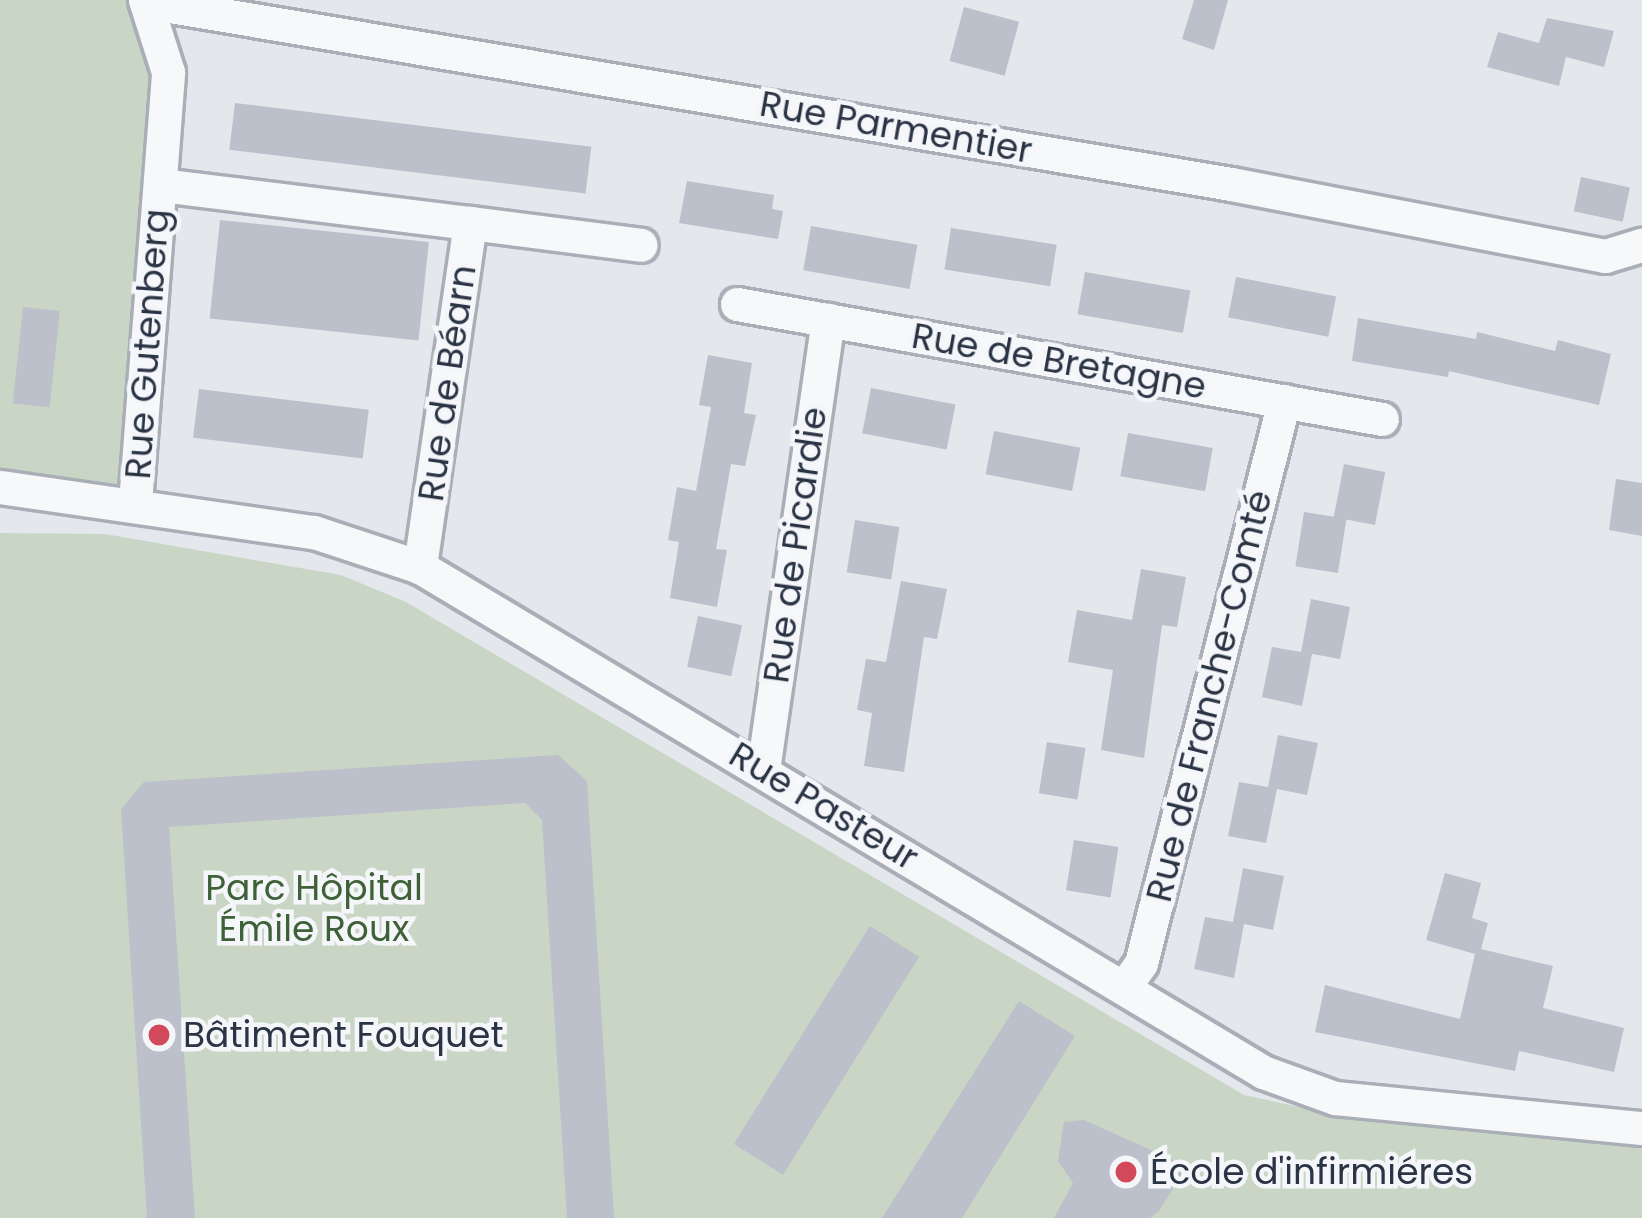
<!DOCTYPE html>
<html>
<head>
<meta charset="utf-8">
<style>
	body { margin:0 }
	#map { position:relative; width:1642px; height:1218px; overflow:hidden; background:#e4e7ec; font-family:Poppins,sans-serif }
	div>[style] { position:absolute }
	.green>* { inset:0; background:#c9d6c5 }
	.building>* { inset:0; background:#bbc0ca; transform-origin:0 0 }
	.roads { filter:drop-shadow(3px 0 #a9aeb7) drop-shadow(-3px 0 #a9aeb7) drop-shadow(0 3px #a9aeb7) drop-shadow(0 -3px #a9aeb7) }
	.minor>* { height:33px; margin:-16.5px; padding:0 16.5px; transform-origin:16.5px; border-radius:16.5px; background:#f7f8fa }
	.dots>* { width:33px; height:33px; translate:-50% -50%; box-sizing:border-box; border:6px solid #f4f6f9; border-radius:50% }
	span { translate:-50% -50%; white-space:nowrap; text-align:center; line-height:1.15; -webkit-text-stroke:9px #f4f6f9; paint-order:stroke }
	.street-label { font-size:36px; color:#2b3445 }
	.park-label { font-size:36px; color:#3f6138 }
	.poi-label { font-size:36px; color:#2b3445 }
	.left { translate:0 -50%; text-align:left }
</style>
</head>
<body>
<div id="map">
	<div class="green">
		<i style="clip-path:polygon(0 0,145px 0,168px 72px,135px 503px,0 487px)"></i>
		<i style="clip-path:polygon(0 533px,105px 534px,341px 575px,406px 602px,1244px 1095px,1313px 1110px,1642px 1142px,1642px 1218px,0 1218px)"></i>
	</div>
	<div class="building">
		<i style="clip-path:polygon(1194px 0,1228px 0,1214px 50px,1182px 39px)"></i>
		<i style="left:964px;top:7px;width:57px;height:56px;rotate:15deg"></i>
		<i style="clip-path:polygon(1547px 18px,1614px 31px,1604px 67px,1566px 57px,1559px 86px,1487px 67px,1498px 32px,1539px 43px)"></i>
		<i style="left:235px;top:103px;width:359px;height:47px;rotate:7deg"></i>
		<i style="left:1581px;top:177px;width:50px;height:35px;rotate:12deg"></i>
		<i style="clip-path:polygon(687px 181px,774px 195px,772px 209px,783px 211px,778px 239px,679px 223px)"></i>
		<i style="left:220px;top:220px;width:210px;height:99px;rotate:6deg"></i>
		<i style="left:811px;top:226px;width:108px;height:45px;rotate:10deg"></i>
		<i style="left:951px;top:228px;width:107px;height:42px;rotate:9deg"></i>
		<i style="left:1085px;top:272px;width:107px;height:43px;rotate:10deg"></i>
		<i style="left:1236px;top:277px;width:102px;height:41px;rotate:11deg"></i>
		<i style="left:23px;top:307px;width:37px;height:97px;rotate:6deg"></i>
		<i style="clip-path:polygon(1358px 318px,1476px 339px,1477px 332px,1555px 351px,1558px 340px,1611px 354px,1599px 405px,1449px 371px,1448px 377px,1352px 361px)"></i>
		<i style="clip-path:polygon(708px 355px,752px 363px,744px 413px,756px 415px,745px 466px,731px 464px,716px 549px,727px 550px,717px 607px,670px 598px,679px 542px,668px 540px,677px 487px,696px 491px,711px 407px,699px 405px)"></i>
		<i style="left:871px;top:388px;width:86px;height:46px;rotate:11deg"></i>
		<i style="left:199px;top:389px;width:171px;height:49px;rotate:7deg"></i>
		<i style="left:994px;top:431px;width:88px;height:44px;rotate:11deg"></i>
		<i style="left:1128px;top:433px;width:86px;height:44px;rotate:10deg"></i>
		<i style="left:1344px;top:464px;width:42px;height:54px;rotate:11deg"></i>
		<i style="clip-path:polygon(1616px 479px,1642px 483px,1642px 536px,1609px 530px)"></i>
		<i style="left:1304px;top:512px;width:43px;height:55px;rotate:9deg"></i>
		<i style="left:855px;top:520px;width:45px;height:53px;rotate:9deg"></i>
		<i style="clip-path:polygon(1141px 569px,1186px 577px,1177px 627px,1162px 625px,1144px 758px,1101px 750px,1113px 670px,1068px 662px,1077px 610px,1132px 620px)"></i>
		<i style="clip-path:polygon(901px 581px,947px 589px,937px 639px,924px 637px,904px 772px,864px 766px,872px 713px,857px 710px,866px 659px,886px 662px)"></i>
		<i style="clip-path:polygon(1311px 599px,1350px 607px,1340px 659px,1307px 653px,1312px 654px,1302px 706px,1262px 697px,1272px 647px,1301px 652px)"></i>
		<i style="left:698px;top:616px;width:45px;height:52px;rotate:12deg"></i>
		<i style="clip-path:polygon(1278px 735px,1318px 743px,1307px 795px,1277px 789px,1266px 843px,1228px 836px,1239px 782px,1268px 787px)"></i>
		<i style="left:1047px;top:742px;width:39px;height:52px;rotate:9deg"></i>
		<i style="clip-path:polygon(558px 755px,587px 781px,614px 1218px,567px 1218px,542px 820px,525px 803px,169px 827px,195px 1218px,147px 1218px,121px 809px,144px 782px)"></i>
		<i style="left:1074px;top:840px;width:45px;height:51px;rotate:9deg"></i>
		<i style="clip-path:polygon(1243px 868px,1284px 876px,1273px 930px,1244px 924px,1234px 978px,1194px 969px,1205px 917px,1233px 922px)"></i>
		<i style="clip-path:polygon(1445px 873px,1481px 883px,1472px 918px,1488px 923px,1481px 949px,1553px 966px,1543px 1008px,1624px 1028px,1614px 1072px,1519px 1051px,1515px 1071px,1315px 1032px,1325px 985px,1460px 1019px,1475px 954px,1426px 940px)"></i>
		<i style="left:870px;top:926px;width:58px;height:257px;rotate:32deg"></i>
		<i style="clip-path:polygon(1019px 1001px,1075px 1036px,962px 1218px,882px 1218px)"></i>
		<i style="clip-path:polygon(1084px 1120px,1187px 1166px,1159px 1211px,1150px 1218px,1054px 1218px,1073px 1183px,1058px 1161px,1064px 1122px)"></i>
	</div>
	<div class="roads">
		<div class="minor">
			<i style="left:146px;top:2px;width:1100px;rotate:9.52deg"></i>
			<i style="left:1231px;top:184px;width:381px;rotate:10.9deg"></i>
			<i style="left:1605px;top:256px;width:39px;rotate:-17deg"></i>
			<i style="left:160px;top:185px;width:312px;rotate:7deg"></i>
			<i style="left:470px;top:223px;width:348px;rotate:98.3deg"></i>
			<i style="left:470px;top:223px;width:172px;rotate:7.3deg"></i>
			<i style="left:737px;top:304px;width:655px;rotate:10.11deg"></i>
			<i style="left:0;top:487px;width:317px;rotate:8.2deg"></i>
			<i style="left:314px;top:532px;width:112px;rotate:18.3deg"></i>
			<i style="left:420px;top:567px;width:983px;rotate:30.92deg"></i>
			<i style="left:1263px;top:1072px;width:77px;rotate:19.9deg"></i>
			<i style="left:1335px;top:1098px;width:308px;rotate:5.6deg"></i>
			<i style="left:135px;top:503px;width:432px;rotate:-85.6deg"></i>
			<i style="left:168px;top:72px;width:76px;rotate:-107.7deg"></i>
			<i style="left:763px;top:770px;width:455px;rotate:-81.8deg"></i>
			<i style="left:1125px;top:986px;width:28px;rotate:-55deg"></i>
			<i style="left:1141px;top:963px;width:580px;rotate:-75.72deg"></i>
		</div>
	</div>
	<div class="dots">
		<i style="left:159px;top:1035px;background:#d1495b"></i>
		<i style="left:1126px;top:1172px;background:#d1495b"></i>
	</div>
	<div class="street-label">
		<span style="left:896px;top:127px;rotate:10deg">Rue Parmentier</span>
		<span style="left:147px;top:344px;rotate:-86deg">Rue Gutenberg</span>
		<span style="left:1059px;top:361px;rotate:10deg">Rue de Bretagne</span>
		<span style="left:447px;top:383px;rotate:-82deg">Rue de Béarn</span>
		<span style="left:795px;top:545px;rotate:-82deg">Rue de Picardie</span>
		<span style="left:1209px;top:696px;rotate:-76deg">Rue de Franche-Comté</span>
		<span style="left:824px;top:806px;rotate:31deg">Rue Pasteur</span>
	</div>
	<div class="park-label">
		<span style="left:314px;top:908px">Parc Hôpital<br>Émile Roux</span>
	</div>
	<div class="poi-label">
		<span class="left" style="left:183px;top:1035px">Bâtiment Fouquet</span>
		<span class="left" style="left:1150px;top:1172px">École d'infirmiéres</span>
	</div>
</div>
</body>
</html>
